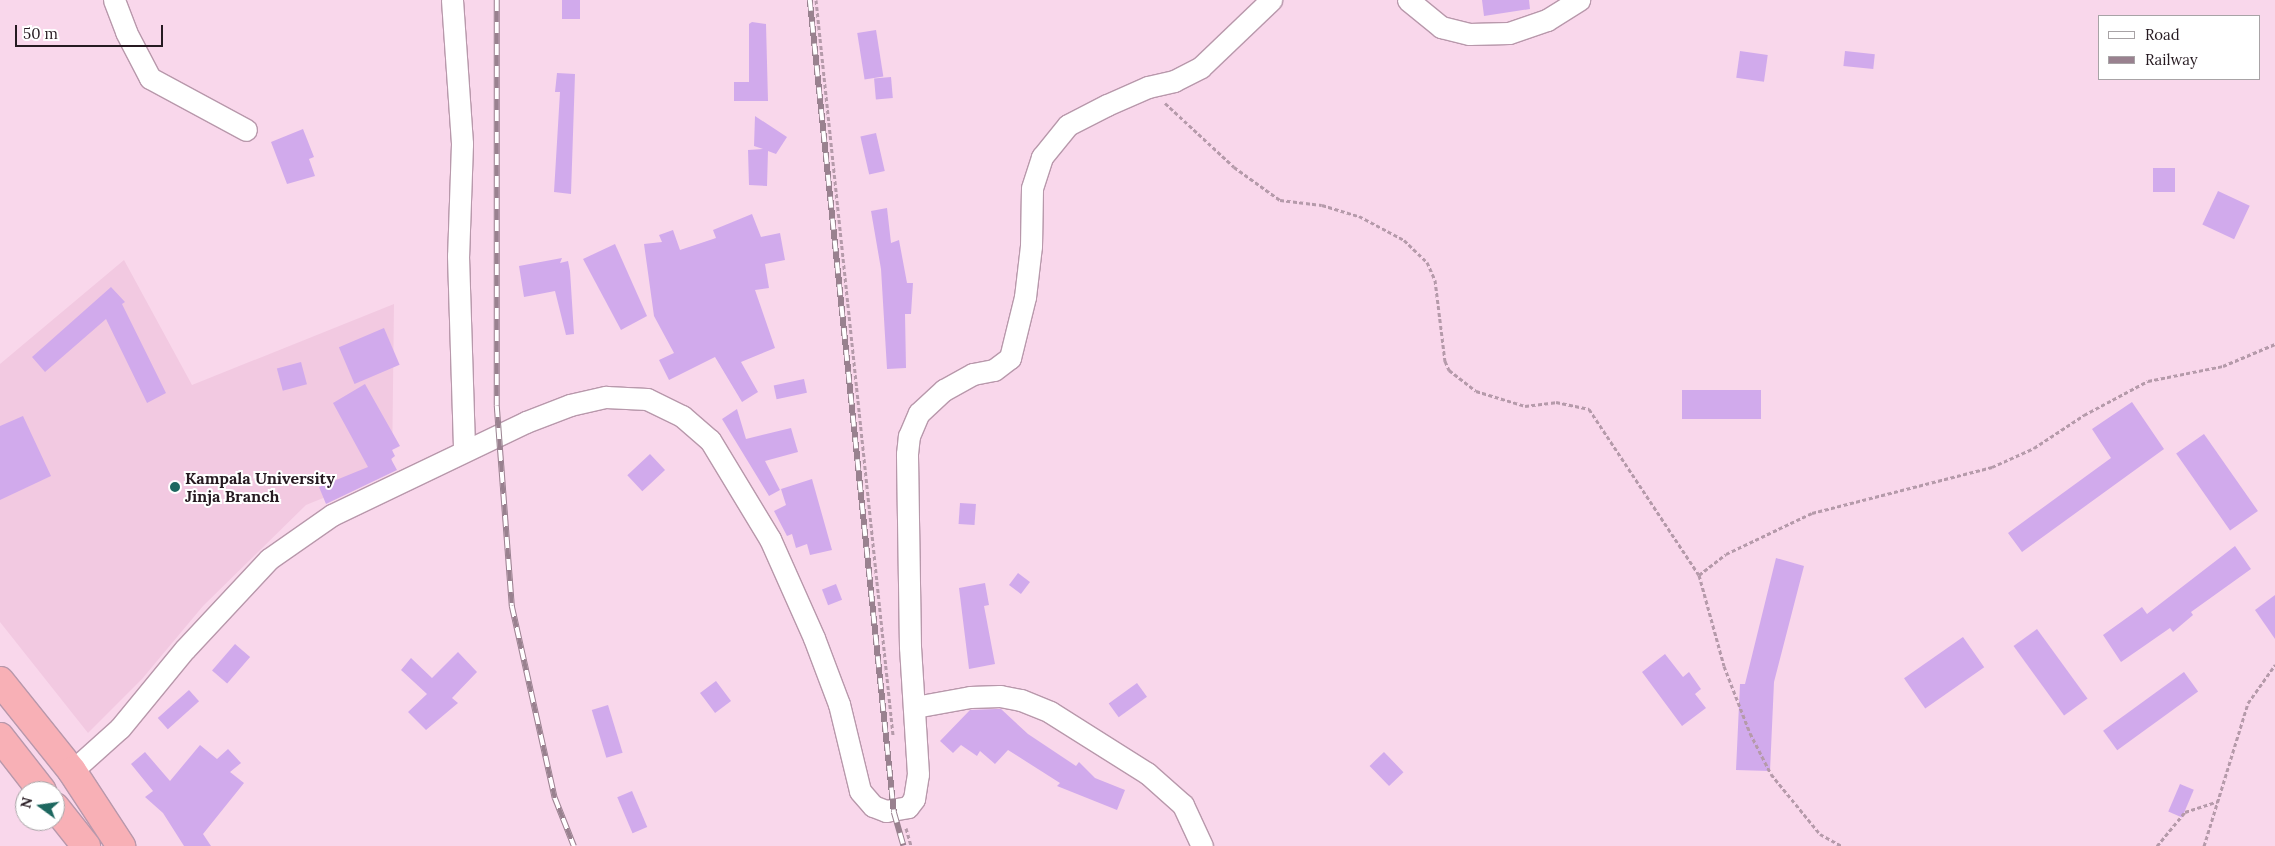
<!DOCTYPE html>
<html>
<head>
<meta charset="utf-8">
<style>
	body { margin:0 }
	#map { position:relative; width:2275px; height:846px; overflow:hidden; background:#f9d7eb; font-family:Lora,serif }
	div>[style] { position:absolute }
	.built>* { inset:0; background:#f2c9e1 }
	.building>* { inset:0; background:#d1aaec; transform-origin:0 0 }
	.path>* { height:3px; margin-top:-1.5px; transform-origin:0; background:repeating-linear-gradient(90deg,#b59aaa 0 4px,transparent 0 6.5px) }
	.roads { filter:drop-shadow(1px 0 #b898ab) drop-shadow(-1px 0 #b898ab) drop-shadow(0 1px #b898ab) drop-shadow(0 -1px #b898ab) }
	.minor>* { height:21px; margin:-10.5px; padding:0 10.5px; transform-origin:10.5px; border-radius:10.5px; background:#fff }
	.trunk>* { height:28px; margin:-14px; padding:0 14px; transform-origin:14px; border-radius:14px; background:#f8b0b6 }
	.rail>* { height:5.5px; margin-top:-2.75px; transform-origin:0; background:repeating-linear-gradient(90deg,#fff 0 11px,#99818f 0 22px); box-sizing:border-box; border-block:1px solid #99818f }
	.dots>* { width:14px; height:14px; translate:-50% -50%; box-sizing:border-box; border:2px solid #fff; border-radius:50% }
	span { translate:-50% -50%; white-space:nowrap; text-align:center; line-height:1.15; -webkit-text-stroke:4px #fff; paint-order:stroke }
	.poi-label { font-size:16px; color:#261a21; font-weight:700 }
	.left { translate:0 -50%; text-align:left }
	.legend { position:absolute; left:2098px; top:15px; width:162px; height:65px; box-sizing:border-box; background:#fff; border:1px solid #a8a3a6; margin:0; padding:6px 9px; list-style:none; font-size:15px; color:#261a21 }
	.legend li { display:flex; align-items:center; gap:10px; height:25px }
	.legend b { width:25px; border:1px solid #a8a3a6 }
	.north { position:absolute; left:15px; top:781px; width:50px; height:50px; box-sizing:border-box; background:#fff; border:1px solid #a8a3a6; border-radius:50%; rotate:284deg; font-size:14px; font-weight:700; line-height:20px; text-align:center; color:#261a21 }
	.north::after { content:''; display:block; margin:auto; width:18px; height:22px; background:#1d675f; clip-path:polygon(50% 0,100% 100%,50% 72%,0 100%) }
	.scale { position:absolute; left:15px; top:25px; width:148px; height:22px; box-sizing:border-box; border:2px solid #261a21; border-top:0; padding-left:6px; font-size:15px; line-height:18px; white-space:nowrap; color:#261a21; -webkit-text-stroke:4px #fff; paint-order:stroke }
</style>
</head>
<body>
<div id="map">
	<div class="built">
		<i style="clip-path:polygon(124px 260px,192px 385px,394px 304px,392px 470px,306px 505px,203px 606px,142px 679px,88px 733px,0 622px,0 364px)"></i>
	</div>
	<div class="building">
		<i style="left:562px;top:0;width:18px;height:19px"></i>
		<i style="clip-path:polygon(1482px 0,1529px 0,1530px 9px,1484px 16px)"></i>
		<i style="clip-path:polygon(752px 22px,766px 24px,768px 101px,734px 101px,734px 82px,749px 82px,749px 24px)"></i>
		<i style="left:876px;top:30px;width:47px;height:19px;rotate:81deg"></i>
		<i style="left:1740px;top:51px;width:28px;height:27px;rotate:8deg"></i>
		<i style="left:1845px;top:51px;width:30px;height:15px;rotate:6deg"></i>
		<i style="clip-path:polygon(557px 73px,575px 74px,571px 194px,554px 192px,560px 92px,555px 92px)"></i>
		<i style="left:891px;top:77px;width:21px;height:17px;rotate:85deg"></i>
		<i style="clip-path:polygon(755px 116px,787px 137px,776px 154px,768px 151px,767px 186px,749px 185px,748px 150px,763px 149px,754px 146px)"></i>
		<i style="clip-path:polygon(303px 129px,314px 157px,309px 159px,315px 176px,287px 184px,271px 142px)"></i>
		<i style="left:876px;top:133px;width:39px;height:16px;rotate:77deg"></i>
		<i style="left:2153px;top:168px;width:22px;height:24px"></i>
		<i style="left:2218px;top:191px;width:35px;height:37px;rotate:25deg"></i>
		<i style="clip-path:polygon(887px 208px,891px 243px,899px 240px,907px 283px,913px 283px,911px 314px,905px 314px,906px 368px,887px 369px,881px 269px,871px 211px)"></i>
		<i style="clip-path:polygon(752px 214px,761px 237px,780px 233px,785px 260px,765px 264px,769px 288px,755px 290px,775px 348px,741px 362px,758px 392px,742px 402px,715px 357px,669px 380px,659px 360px,674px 353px,654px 316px,644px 244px,662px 242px,659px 235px,673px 230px,680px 250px,716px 238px,713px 230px)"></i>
		<i style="clip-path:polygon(615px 244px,647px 316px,621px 330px,583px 259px)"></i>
		<i style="clip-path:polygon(562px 258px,560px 263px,568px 261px,570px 271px,574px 334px,566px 335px,555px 291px,524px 297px,519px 266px)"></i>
		<i style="clip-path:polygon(111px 287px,125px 302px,122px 304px,166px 393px,147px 403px,106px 319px,45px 372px,32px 357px)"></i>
		<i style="left:384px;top:328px;width:40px;height:49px;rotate:67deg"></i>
		<i style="left:301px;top:362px;width:23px;height:25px;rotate:75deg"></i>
		<i style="left:804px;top:379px;width:14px;height:31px;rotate:78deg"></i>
		<i style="clip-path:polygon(365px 384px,400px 446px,392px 450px,395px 456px,391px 459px,397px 470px,326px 504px,319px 487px,368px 467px,333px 403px)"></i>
		<i style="left:1682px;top:390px;width:79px;height:29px"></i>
		<i style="clip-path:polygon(2132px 402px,2164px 449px,2022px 552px,2008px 533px,2111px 458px,2092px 429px)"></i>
		<i style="clip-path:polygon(737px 409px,746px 439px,791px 428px,798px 452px,765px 461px,780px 490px,769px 496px,722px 419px)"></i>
		<i style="clip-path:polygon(23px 416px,51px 476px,0 500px,0 426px)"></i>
		<i style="left:2204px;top:434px;width:94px;height:34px;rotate:55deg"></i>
		<i style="left:650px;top:454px;width:22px;height:31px;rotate:47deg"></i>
		<i style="clip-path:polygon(812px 479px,832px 550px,810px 555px,807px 544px,796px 548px,792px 534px,787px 536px,774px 511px,786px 505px,781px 489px)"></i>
		<i style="left:960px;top:503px;width:16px;height:21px;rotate:4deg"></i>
		<i style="clip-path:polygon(2235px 546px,2251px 569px,2191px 612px,2193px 615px,2173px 632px,2170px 628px,2121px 662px,2103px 635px,2142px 607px,2147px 614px)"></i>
		<i style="clip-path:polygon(1776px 558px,1804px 566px,1774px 682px,1770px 771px,1736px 770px,1740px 684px,1745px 684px)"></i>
		<i style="left:1018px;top:573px;width:15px;height:15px;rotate:37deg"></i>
		<i style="clip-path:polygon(985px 583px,989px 605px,984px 606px,995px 664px,969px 669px,959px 588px)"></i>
		<i style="left:836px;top:584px;width:17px;height:15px;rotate:69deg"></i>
		<i style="clip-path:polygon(2275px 595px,2275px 639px,2255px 610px)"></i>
		<i style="left:2037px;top:629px;width:86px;height:29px;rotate:54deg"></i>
		<i style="left:1963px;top:637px;width:37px;height:72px;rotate:55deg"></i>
		<i style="left:235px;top:644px;width:20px;height:35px;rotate:41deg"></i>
		<i style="clip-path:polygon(458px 652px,477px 672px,452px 698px,458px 703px,426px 730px,408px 712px,427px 694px,401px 670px,411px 658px,432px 678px)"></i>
		<i style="clip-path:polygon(1665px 654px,1683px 677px,1689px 672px,1701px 689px,1695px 694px,1706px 708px,1682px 726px,1642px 672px)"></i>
		<i style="left:2184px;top:672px;width:24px;height:100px;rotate:54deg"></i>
		<i style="left:716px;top:681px;width:25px;height:20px;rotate:53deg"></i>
		<i style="left:1137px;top:683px;width:17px;height:35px;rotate:54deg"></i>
		<i style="left:189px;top:690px;width:15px;height:42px;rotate:48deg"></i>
		<i style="left:608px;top:705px;width:50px;height:17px;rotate:73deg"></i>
		<i style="clip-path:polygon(996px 709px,1001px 709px,1028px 734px,1076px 766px,1079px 762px,1095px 778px,1125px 790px,1117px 810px,1057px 786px,1060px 783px,1008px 750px,995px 764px,980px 751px,977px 756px,961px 745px,953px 753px,940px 741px,970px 710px)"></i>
		<i style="clip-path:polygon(200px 745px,217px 759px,228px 749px,241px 763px,230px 772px,244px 783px,203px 834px,211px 846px,184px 846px,163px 813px,145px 797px,153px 791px,131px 764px,145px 752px,170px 781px)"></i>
		<i style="left:1384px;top:752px;width:28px;height:20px;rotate:46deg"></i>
		<i style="left:2180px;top:784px;width:15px;height:30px;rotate:23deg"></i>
		<i style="left:632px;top:791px;width:39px;height:16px;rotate:67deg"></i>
	</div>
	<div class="path">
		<i style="left:816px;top:0;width:739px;rotate:84.02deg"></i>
		<i style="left:1165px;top:103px;width:94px;rotate:42.8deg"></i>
		<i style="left:1234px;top:167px;width:57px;rotate:35.7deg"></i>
		<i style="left:1280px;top:200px;width:42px;rotate:6.8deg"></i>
		<i style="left:1322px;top:205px;width:39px;rotate:17deg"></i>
		<i style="left:1359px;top:216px;width:51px;rotate:28.1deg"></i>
		<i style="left:1404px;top:240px;width:32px;rotate:44deg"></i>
		<i style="left:1427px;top:262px;width:20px;rotate:66deg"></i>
		<i style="left:1435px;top:280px;width:82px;rotate:83deg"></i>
		<i style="left:1445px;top:361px;width:10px;rotate:66deg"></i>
		<i style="left:1449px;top:370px;width:34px;rotate:38deg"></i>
		<i style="left:1476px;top:391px;width:51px;rotate:17deg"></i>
		<i style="left:1525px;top:406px;width:31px;rotate:-7deg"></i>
		<i style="left:1556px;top:402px;width:34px;rotate:12deg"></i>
		<i style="left:1589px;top:409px;width:199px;rotate:56.5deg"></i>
		<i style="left:1699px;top:575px;width:94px;rotate:74.6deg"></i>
		<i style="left:1724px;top:666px;width:72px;rotate:68.8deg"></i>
		<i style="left:1750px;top:733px;width:46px;rotate:62.9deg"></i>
		<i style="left:1771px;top:774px;width:77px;rotate:50.8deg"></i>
		<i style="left:1820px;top:834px;width:25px;rotate:29deg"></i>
		<i style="left:1699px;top:575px;width:34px;rotate:-38deg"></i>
		<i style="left:1726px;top:554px;width:95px;rotate:-25.5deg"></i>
		<i style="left:1812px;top:513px;width:186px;rotate:-14.3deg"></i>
		<i style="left:1992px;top:467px;width:46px;rotate:-24.3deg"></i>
		<i style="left:2034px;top:448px;width:60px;rotate:-33.4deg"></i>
		<i style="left:2084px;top:415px;width:72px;rotate:-28deg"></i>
		<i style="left:2148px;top:381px;width:76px;rotate:-11.3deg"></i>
		<i style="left:2223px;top:366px;width:56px;rotate:-22.9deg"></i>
		<i style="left:906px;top:828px;width:19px;rotate:74deg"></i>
		<i style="left:2157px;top:846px;width:44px;rotate:-50.5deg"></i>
		<i style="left:2185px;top:812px;width:35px;rotate:-18deg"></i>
		<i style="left:2204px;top:846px;width:150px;rotate:-72.9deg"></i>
		<i style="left:2248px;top:703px;width:47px;rotate:-54.6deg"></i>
	</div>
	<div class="roads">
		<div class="minor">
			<i style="left:114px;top:0;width:34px;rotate:69deg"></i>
			<i style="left:126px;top:32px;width:52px;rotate:62.4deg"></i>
			<i style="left:150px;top:78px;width:109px;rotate:28.4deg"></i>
			<i style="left:452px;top:0;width:144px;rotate:86deg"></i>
			<i style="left:462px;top:144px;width:112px;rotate:92deg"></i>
			<i style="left:458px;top:256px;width:193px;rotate:88.2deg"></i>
			<i style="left:1408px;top:0;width:43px;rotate:39.3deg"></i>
			<i style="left:1441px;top:27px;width:29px;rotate:14deg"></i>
			<i style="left:1469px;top:34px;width:40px;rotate:-1.4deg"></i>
			<i style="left:1509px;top:33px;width:40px;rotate:-18.9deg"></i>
			<i style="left:1547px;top:20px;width:38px;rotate:-32deg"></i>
			<i style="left:915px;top:707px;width:56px;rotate:-10.3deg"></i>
			<i style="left:970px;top:697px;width:30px;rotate:-2deg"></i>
			<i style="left:1000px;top:696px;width:21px;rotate:11deg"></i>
			<i style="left:1021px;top:700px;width:31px;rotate:22deg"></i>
			<i style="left:1050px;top:712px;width:115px;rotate:32.2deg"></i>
			<i style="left:1147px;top:773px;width:48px;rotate:41.6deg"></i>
			<i style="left:1183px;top:805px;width:45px;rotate:65.1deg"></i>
			<i style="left:72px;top:771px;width:64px;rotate:-41.9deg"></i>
			<i style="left:120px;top:728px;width:102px;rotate:-50.6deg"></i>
			<i style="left:185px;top:649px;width:123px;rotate:-47deg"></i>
			<i style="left:269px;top:559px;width:77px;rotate:-34.9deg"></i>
			<i style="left:332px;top:515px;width:215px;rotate:-25.6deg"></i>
			<i style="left:526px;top:422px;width:47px;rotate:-21.1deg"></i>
			<i style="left:570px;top:405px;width:37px;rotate:-13deg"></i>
			<i style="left:606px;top:397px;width:41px;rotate:2.8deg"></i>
			<i style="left:647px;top:399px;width:39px;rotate:26deg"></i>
			<i style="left:682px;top:416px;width:37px;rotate:41deg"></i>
			<i style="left:710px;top:440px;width:116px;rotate:58.8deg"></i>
			<i style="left:770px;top:539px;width:108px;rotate:66deg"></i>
			<i style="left:814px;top:638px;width:71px;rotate:69.3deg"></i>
			<i style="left:839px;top:704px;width:89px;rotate:76.4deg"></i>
			<i style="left:860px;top:791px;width:20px;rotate:49deg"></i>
			<i style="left:873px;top:806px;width:14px;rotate:21deg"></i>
			<i style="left:886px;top:811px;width:22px;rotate:-10deg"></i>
			<i style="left:908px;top:807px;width:10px;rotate:-53deg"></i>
			<i style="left:914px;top:799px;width:25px;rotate:-81deg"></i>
			<i style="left:918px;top:774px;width:127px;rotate:-93.6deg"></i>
			<i style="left:910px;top:647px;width:193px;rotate:-90.9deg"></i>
			<i style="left:907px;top:454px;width:18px;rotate:-84deg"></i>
			<i style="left:909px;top:436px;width:25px;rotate:-67deg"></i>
			<i style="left:919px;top:413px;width:34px;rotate:-43deg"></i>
			<i style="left:944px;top:390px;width:33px;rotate:-29deg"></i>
			<i style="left:973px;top:374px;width:21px;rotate:-11deg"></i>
			<i style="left:994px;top:370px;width:20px;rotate:-37deg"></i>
			<i style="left:1010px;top:358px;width:63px;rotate:-76.2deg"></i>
			<i style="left:1025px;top:297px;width:51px;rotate:-83.3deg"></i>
			<i style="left:1031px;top:246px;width:58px;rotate:-89deg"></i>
			<i style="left:1032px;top:188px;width:33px;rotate:-72deg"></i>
			<i style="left:1042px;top:157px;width:41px;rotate:-50.9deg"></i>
			<i style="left:1068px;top:125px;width:44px;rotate:-27.1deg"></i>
			<i style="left:1107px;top:105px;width:45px;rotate:-23.7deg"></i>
			<i style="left:1148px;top:87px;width:27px;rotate:-13deg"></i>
			<i style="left:1174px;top:81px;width:30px;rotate:-27deg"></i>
			<i style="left:1201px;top:67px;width:97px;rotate:-43.7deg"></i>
		</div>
		<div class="trunk">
			<i style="left:0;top:681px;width:115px;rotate:51.3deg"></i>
			<i style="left:72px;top:771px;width:90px;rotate:56.8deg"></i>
			<i style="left:0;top:737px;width:68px;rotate:52.1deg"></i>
			<i style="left:55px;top:807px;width:50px;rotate:51.5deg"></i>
		</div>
	</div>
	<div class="rail">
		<i style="left:497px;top:0;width:406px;rotate:90deg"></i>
		<i style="left:497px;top:406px;width:201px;rotate:85.7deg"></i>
		<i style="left:512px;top:606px;width:197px;rotate:77.4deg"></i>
		<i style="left:555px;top:798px;width:52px;rotate:68.4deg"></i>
		<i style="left:810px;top:0;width:816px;rotate:84.09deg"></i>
		<i style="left:894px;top:812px;width:35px;rotate:74deg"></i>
	</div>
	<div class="dots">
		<i style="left:175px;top:487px;background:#1d675f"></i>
	</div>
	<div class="poi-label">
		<span class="left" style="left:185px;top:487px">Kampala University<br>Jinja Branch</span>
	</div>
	<ul class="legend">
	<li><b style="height:6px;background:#fff"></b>Road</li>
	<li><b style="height:6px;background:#99818f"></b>Railway</li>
	</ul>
	<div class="north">N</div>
	<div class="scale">50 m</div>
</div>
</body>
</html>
